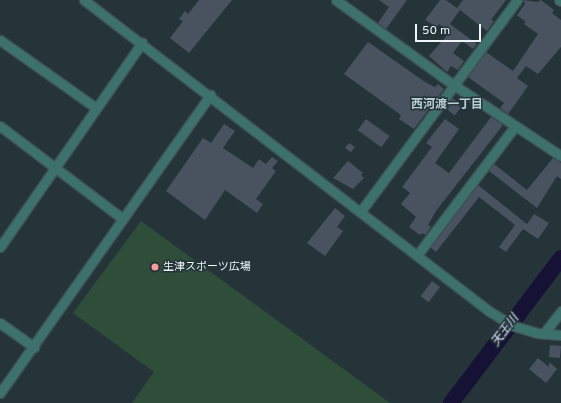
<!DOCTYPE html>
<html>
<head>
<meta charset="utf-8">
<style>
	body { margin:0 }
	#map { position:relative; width:561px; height:403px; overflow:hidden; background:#243439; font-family:Overpass,"Noto Sans JP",sans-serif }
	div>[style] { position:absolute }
	.green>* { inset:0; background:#2f4e3a }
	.river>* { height:16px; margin:-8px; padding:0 8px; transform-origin:8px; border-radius:8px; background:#151235 }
	.building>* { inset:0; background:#48535f; transform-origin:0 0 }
	.roads { filter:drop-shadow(1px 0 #404f54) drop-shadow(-1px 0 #404f54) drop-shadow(0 1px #404f54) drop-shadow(0 -1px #404f54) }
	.minor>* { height:9px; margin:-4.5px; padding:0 4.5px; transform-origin:4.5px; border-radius:4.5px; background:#3d716c }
	.dots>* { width:11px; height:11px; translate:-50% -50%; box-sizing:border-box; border:2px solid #243439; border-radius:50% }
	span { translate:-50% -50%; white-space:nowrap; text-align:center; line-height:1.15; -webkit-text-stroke:3px #243439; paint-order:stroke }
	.poi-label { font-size:11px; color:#ecf6f9 }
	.left { translate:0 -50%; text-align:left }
	.neighbourhood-label { font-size:12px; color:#b9cdd4; font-weight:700 }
	.water-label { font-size:12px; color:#dcddf9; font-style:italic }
	.scale { position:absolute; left:415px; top:24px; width:66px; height:18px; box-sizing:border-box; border:2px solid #ecf6f9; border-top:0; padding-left:5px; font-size:12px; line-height:14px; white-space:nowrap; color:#ecf6f9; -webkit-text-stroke:3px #243439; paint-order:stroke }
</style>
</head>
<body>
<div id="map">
	<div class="green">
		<i style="clip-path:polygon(141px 221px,390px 403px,132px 403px,154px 372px,73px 313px)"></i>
	</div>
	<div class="river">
		<i style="left:451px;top:403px;width:182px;rotate:-52.8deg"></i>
	</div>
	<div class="building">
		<i style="clip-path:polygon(199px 0,232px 0,189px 53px,170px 38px,183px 21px,179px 19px,185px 11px,188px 14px)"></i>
		<i style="clip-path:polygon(379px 0,407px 0,386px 29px,378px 23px,389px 7px)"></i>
		<i style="clip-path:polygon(440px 0,446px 0,457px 8px,463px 0,506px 0,491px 20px,494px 21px,487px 31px,460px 10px,450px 24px,477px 44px,473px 49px,462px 41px,453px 53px,464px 61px,458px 70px,451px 66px,447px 72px,429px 56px,450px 32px,439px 24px,437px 27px,425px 20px)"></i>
		<i style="clip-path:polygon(523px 0,537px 2px,541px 0,554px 10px,552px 13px,561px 20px,561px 47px,538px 74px,526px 66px,517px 78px,528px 86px,508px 114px,500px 108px,504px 103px,468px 77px,486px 52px,513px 71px,538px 34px,524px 24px,526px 22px,517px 15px,525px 4px)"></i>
		<i style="clip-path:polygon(368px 42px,425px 82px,435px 87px,438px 84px,444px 89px,414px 129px,399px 119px,401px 115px,344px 74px)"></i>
		<i style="left:452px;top:98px;width:13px;height:12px;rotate:39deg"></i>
		<i style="clip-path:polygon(491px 117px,503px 125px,436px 211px,428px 225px,431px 227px,425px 235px,422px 233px,420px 235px,409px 227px,416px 217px,401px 204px,410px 193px,402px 187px,432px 147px,426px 143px,445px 119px,459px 129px,435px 163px,449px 173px)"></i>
		<i style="left:366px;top:119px;width:29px;height:14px;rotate:36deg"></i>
		<i style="clip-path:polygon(224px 124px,235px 131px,223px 148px,253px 168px,259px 159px,266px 164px,272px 157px,278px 161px,272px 168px,276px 171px,256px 199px,263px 204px,257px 213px,225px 190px,205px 220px,166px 191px,203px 138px,211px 143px)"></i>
		<i style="clip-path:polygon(349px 143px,355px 147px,351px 152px,345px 148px)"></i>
		<i style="clip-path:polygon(553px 158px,561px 163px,561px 179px,557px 176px,537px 208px,489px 171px,494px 164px,527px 190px)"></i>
		<i style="clip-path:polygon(348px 161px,363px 173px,361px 175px,364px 178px,353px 189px,333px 178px)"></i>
		<i style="clip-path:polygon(478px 185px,527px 224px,534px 214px,549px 223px,538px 239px,523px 229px,506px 252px,499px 247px,515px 225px,479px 197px,436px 252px,430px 247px)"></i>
		<i style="clip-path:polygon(335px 208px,345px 216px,337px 227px,343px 231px,325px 256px,307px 243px)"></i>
		<i style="left:432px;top:281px;width:10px;height:19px;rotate:37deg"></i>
		<i style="left:550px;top:345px;width:11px;height:12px;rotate:5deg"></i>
		<i style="clip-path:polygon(538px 358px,549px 367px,549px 362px,557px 369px,546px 383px,529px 369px)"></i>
	</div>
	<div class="roads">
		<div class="minor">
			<i style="left:84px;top:0;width:511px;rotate:37.52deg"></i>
			<i style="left:489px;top:311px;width:26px;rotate:32deg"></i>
			<i style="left:511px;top:325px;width:27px;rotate:17deg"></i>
			<i style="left:537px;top:333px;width:24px;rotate:5deg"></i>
			<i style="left:336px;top:0;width:145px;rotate:35.8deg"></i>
			<i style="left:454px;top:85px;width:128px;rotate:33.6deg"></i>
			<i style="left:559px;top:0;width:2px;rotate:27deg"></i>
			<i style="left:0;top:40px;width:118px;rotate:35.3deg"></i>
			<i style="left:0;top:126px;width:154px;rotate:37.1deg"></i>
			<i style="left:361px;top:211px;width:262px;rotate:-53.5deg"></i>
			<i style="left:0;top:247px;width:249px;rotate:-55.2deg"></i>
			<i style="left:418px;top:254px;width:161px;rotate:-52.8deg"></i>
			<i style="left:0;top:323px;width:42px;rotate:35.2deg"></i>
			<i style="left:544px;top:333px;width:28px;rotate:-52deg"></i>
			<i style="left:0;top:393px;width:365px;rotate:-54.8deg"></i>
		</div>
	</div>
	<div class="dots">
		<i style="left:155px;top:267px;background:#f59b9c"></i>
	</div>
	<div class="poi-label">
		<span class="left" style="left:163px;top:267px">生津スポーツ広場</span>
	</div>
	<div class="neighbourhood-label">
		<span style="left:447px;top:106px">西河渡一丁目</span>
	</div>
	<div class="water-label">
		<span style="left:506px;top:331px;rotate:-53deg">天王川</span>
	</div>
	<div class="scale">50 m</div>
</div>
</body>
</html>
